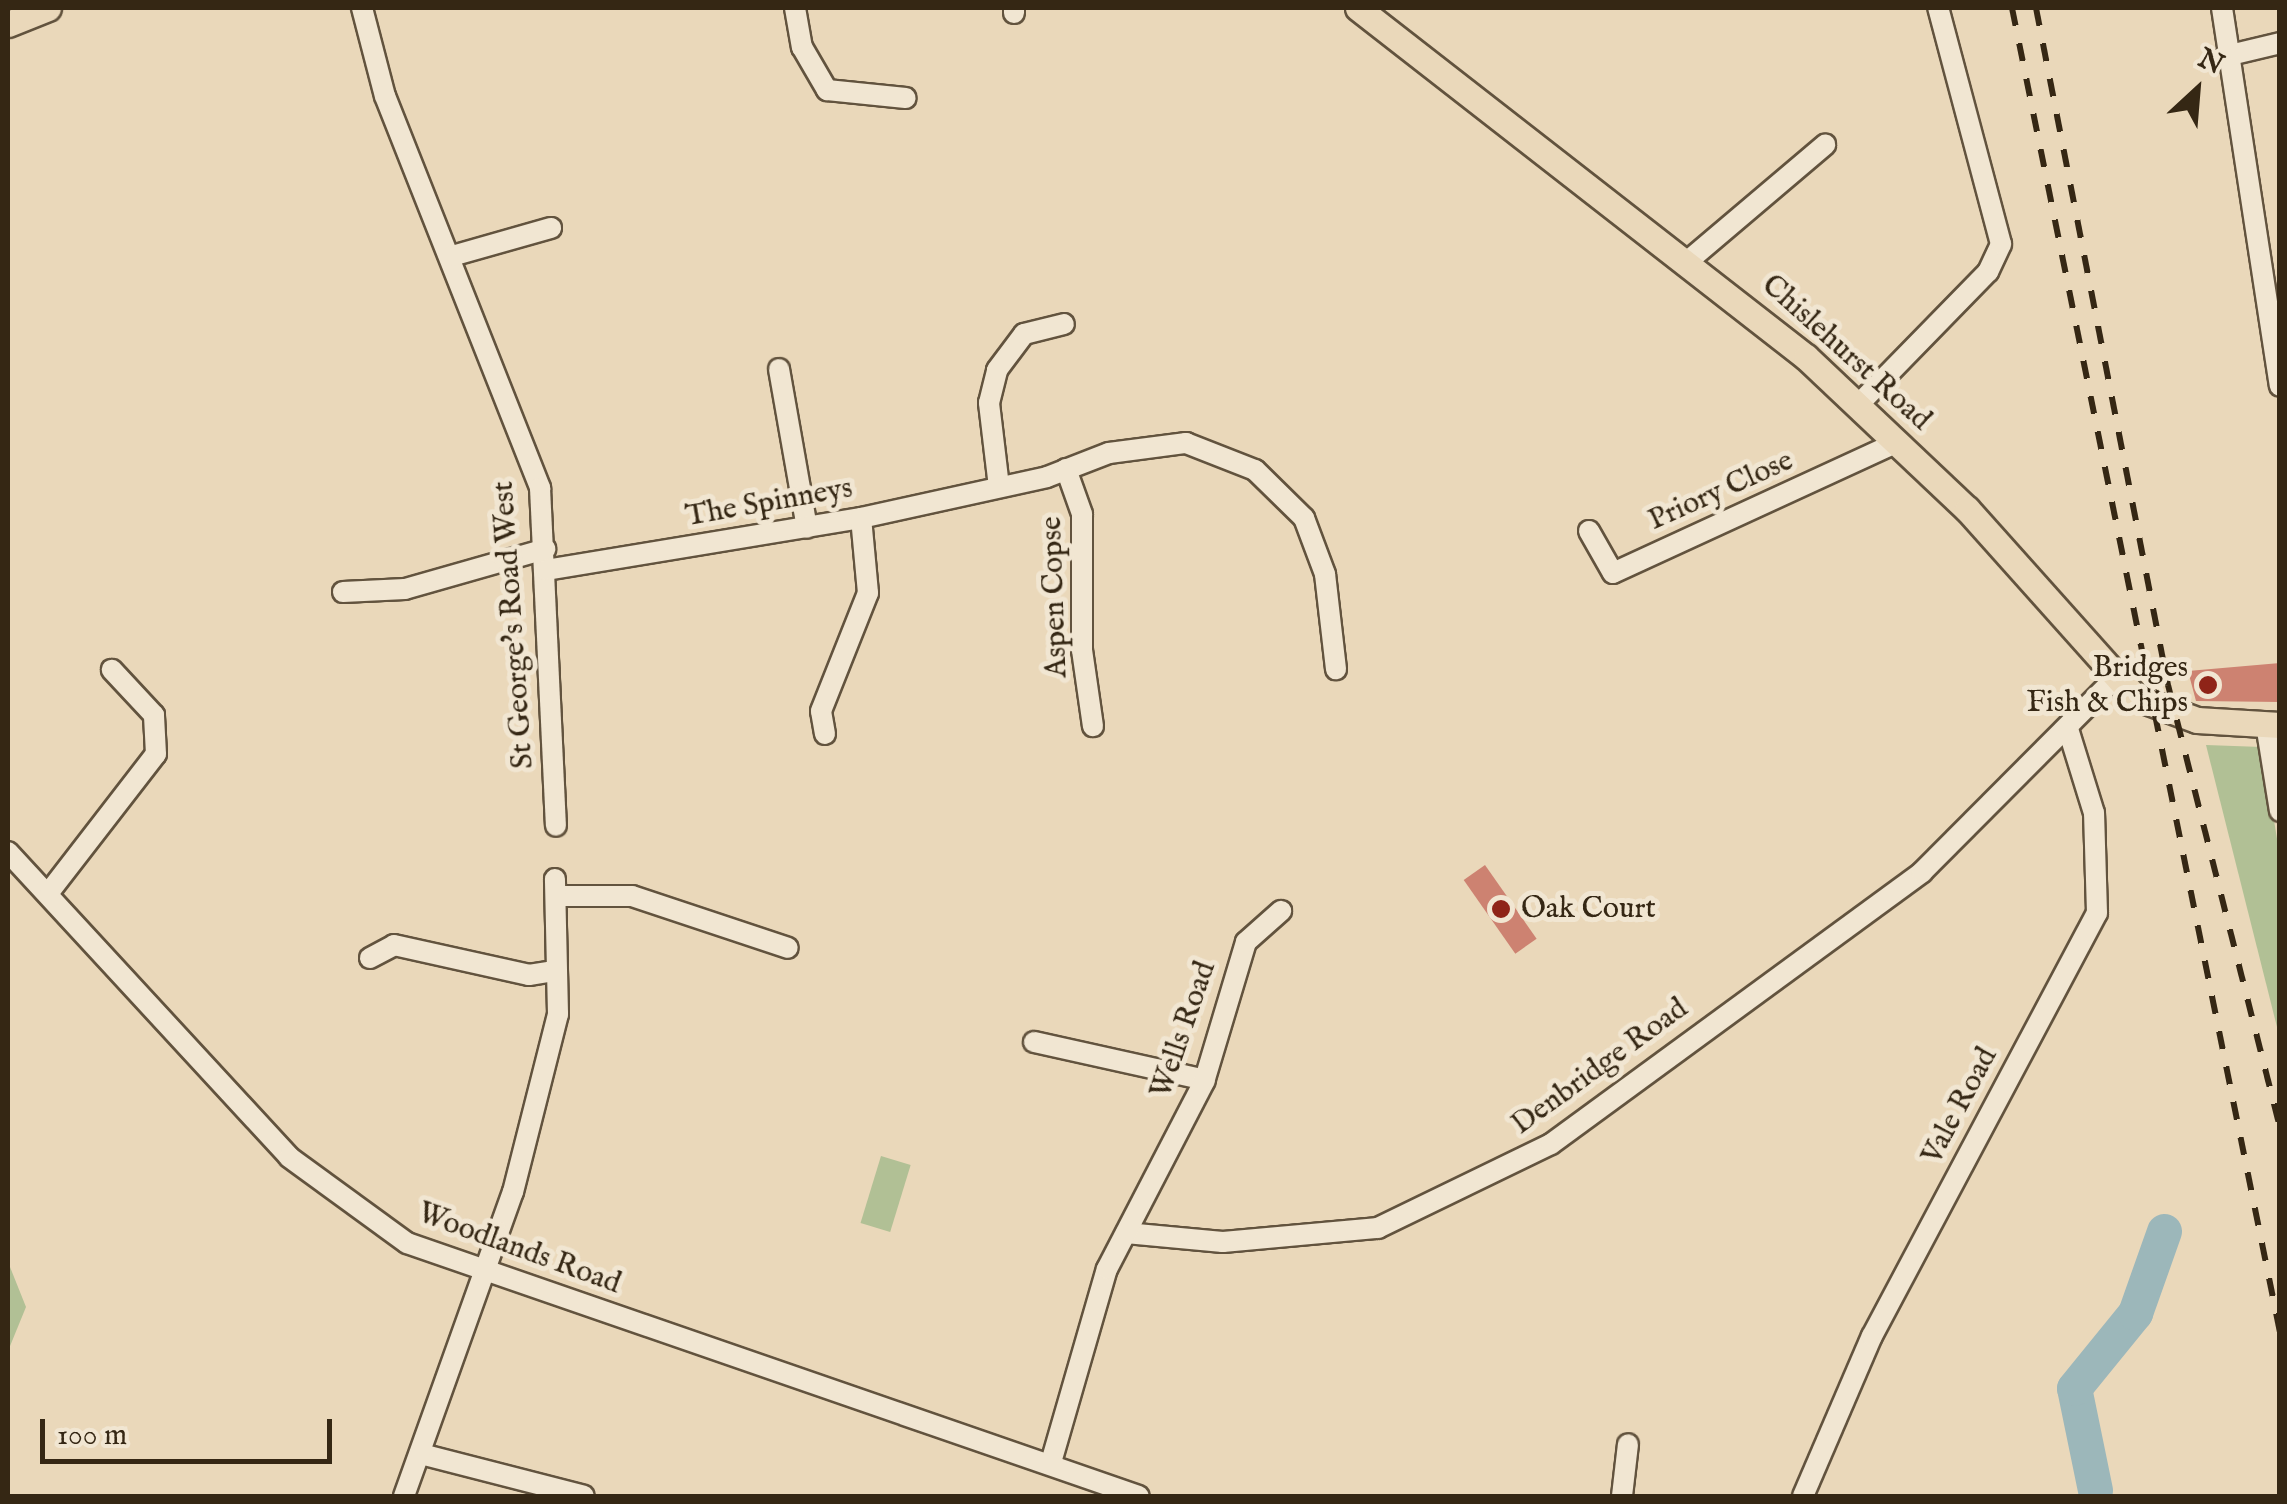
<!DOCTYPE html>
<html>
<head>
<meta charset="utf-8">
<style>
	body { margin:0 }
	#map { position:relative; width:2287px; height:1504px; overflow:hidden; background:#ead8ba; font-family:"IM FELL English",serif }
	div>[style] { position:absolute }
	.green>* { inset:0; background:#b1c095; transform-origin:0 0 }
	.river>* { height:35px; margin:-17.5px; padding:0 17.5px; transform-origin:17.5px; border-radius:17.5px; background:#9cb7ba }
	.building>* { inset:0; background:#cd8271; transform-origin:0 0 }
	.roads { filter:drop-shadow(2px 0 #62533e) drop-shadow(-2px 0 #62533e) drop-shadow(0 2px #62533e) drop-shadow(0 -2px #62533e) }
	.minor>* { height:20px; margin:-10px; padding:0 10px; transform-origin:10px; border-radius:10px; background:#f1e6d2 }
	.major>* { height:25px; margin:-12.5px; padding:0 12.5px; transform-origin:12.5px; border-radius:12.5px; background:#ead8ba }
	.rail>* { height:6px; margin-top:-3px; transform-origin:0; background:repeating-linear-gradient(90deg,#352714 0 18px,transparent 0 36px) }
	.dots>* { width:28px; height:28px; translate:-50% -50%; box-sizing:border-box; border:5px solid #f1e6d2; border-radius:50% }
	span { translate:-50% -50%; white-space:nowrap; text-align:center; line-height:1.15; -webkit-text-stroke:10px #f1e6d2; paint-order:stroke }
	.street-label { font-size:30px; color:#352714 }
	.poi-label { font-size:30px; color:#352714 }
	.right { translate:-100% -50%; text-align:right }
	.left { translate:0 -50%; text-align:left }
	.frame { position:absolute; inset:0; border:10px solid #352714; pointer-events:none }
	.north { position:absolute; left:2147px; top:40px; width:100px; height:100px; -webkit-text-stroke:8px #f1e6d2; paint-order:stroke; rotate:26deg; font-size:28px; font-weight:700; line-height:40px; text-align:center; color:#352714 }
	.north::after { content:''; display:block; margin:auto; width:35px; height:45px; background:#352714; clip-path:polygon(50% 0,100% 100%,50% 72%,0 100%) }
	.scale { position:absolute; left:40px; top:1419px; width:292px; height:45px; box-sizing:border-box; border:5px solid #352714; border-top:0; padding-left:12px; font-size:30px; line-height:35px; white-space:nowrap; color:#352714; -webkit-text-stroke:8px #f1e6d2; paint-order:stroke }
</style>
</head>
<body>
<div id="map">
	<div class="green">
		<i style="clip-path:polygon(2206px 745px,2262px 747px,2279px 851px,2279px 1035px)"></i>
		<i style="left:881px;top:1156px;width:31px;height:70px;rotate:17deg"></i>
		<i style="clip-path:polygon(8px 1262px,26px 1307px,8px 1351px)"></i>
	</div>
	<div class="river">
		<i style="left:2095px;top:1490px;width:104px;rotate:-101.6deg"></i>
		<i style="left:2074px;top:1388px;width:97px;rotate:-50.9deg"></i>
		<i style="left:2135px;top:1313px;width:87px;rotate:-70.5deg"></i>
	</div>
	<div class="building">
		<i style="clip-path:polygon(2280px 663px,2280px 702px,2196px 701px,2188px 671px)"></i>
		<i style="left:1485px;top:865px;width:90px;height:26px;rotate:55deg"></i>
	</div>
	<div class="roads">
		<div class="minor">
			<i style="left:362px;top:8px;width:91px;rotate:75.4deg"></i>
			<i style="left:385px;top:96px;width:422px;rotate:68.4deg"></i>
			<i style="left:540px;top:488px;width:338px;rotate:87.3deg"></i>
			<i style="left:795px;top:8px;width:40px;rotate:80deg"></i>
			<i style="left:802px;top:47px;width:50px;rotate:59.8deg"></i>
			<i style="left:827px;top:90px;width:79px;rotate:5.8deg"></i>
			<i style="left:2222px;top:8px;width:382px;rotate:81.3deg"></i>
			<i style="left:1014px;top:13px;width:5px;rotate:-90deg"></i>
			<i style="left:2226px;top:56px;width:56px;rotate:-13.5deg"></i>
			<i style="left:452px;top:256px;width:103px;rotate:-15.8deg"></i>
			<i style="left:1688px;top:261px;width:180px;rotate:-40.3deg"></i>
			<i style="left:779px;top:369px;width:161px;rotate:80deg"></i>
			<i style="left:1858px;top:405px;width:186px;rotate:-45.7deg"></i>
			<i style="left:1988px;top:272px;width:31px;rotate:-65deg"></i>
			<i style="left:2001px;top:244px;width:244px;rotate:-104.9deg"></i>
			<i style="left:1066px;top:469px;width:48px;rotate:70.4deg"></i>
			<i style="left:1082px;top:514px;width:136px;rotate:90deg"></i>
			<i style="left:1082px;top:650px;width:77px;rotate:81.8deg"></i>
			<i style="left:999px;top:487px;width:85px;rotate:-96.8deg"></i>
			<i style="left:989px;top:403px;width:34px;rotate:-76deg"></i>
			<i style="left:997px;top:370px;width:45px;rotate:-53.1deg"></i>
			<i style="left:1024px;top:334px;width:41px;rotate:-14deg"></i>
			<i style="left:1589px;top:531px;width:48px;rotate:60.3deg"></i>
			<i style="left:1613px;top:573px;width:314px;rotate:-24.7deg"></i>
			<i style="left:546px;top:570px;width:319px;rotate:-9.4deg"></i>
			<i style="left:861px;top:518px;width:190px;rotate:-12.4deg"></i>
			<i style="left:1047px;top:477px;width:66px;rotate:-21.2deg"></i>
			<i style="left:1109px;top:453px;width:78px;rotate:-7.4deg"></i>
			<i style="left:1186px;top:443px;width:74px;rotate:21.4deg"></i>
			<i style="left:1255px;top:470px;width:69px;rotate:44.4deg"></i>
			<i style="left:1304px;top:518px;width:60px;rotate:69.4deg"></i>
			<i style="left:1325px;top:574px;width:96px;rotate:83.4deg"></i>
			<i style="left:343px;top:592px;width:62px;rotate:-2.8deg"></i>
			<i style="left:405px;top:589px;width:146px;rotate:-15.9deg"></i>
			<i style="left:2266px;top:724px;width:88px;rotate:80.9deg"></i>
			<i style="left:825px;top:734px;width:23px;rotate:-100deg"></i>
			<i style="left:821px;top:711px;width:127px;rotate:-68.3deg"></i>
			<i style="left:868px;top:593px;width:75px;rotate:-95.3deg"></i>
			<i style="left:8px;top:852px;width:415px;rotate:47.3deg"></i>
			<i style="left:289px;top:1157px;width:146px;rotate:36.1deg"></i>
			<i style="left:407px;top:1243px;width:774px;rotate:19.07deg"></i>
			<i style="left:50px;top:891px;width:173px;rotate:-52.3deg"></i>
			<i style="left:156px;top:754px;width:39px;rotate:-93deg"></i>
			<i style="left:154px;top:715px;width:62px;rotate:-133deg"></i>
			<i style="left:558px;top:896px;width:74px"></i>
			<i style="left:632px;top:896px;width:164px;rotate:18.4deg"></i>
			<i style="left:370px;top:958px;width:27px;rotate:-28deg"></i>
			<i style="left:394px;top:945px;width:138px;rotate:12.5deg"></i>
			<i style="left:529px;top:975px;width:26px;rotate:-9deg"></i>
			<i style="left:1034px;top:1042px;width:175px;rotate:12.5deg"></i>
			<i style="left:1126px;top:1233px;width:97px;rotate:5.3deg"></i>
			<i style="left:1223px;top:1242px;width:156px;rotate:-5.2deg"></i>
			<i style="left:1378px;top:1228px;width:192px;rotate:-25.9deg"></i>
			<i style="left:1551px;top:1144px;width:460px;rotate:-36.2deg"></i>
			<i style="left:1922px;top:872px;width:274px;rotate:-45.1deg"></i>
			<i style="left:421px;top:1454px;width:168px;rotate:14.4deg"></i>
			<i style="left:1052px;top:1459px;width:198px;rotate:-73.9deg"></i>
			<i style="left:1107px;top:1269px;width:211px;rotate:-62.6deg"></i>
			<i style="left:1204px;top:1082px;width:146px;rotate:-73.3deg"></i>
			<i style="left:1246px;top:942px;width:47px;rotate:-41.5deg"></i>
			<i style="left:404px;top:1496px;width:323px;rotate:-70.3deg"></i>
			<i style="left:513px;top:1192px;width:184px;rotate:-75.8deg"></i>
			<i style="left:558px;top:1014px;width:135px;rotate:-91.3deg"></i>
			<i style="left:1622px;top:1496px;width:52px;rotate:-83.4deg"></i>
			<i style="left:1803px;top:1496px;width:174px;rotate:-66.7deg"></i>
			<i style="left:1872px;top:1336px;width:479px;rotate:-62deg"></i>
			<i style="left:2097px;top:913px;width:100px;rotate:-91.7deg"></i>
			<i style="left:2094px;top:813px;width:85px;rotate:-107.2deg"></i>
		</div>
		<div class="major">
			<i style="left:1358px;top:8px;width:568px;rotate:37.92deg"></i>
			<i style="left:1806px;top:357px;width:221px;rotate:43.4deg"></i>
			<i style="left:1967px;top:509px;width:252px;rotate:48.2deg"></i>
			<i style="left:2135px;top:697px;width:66px;rotate:20.4deg"></i>
			<i style="left:2197px;top:720px;width:83px;rotate:3.4deg"></i>
			<i style="left:8px;top:24px;width:43px;rotate:-21.8deg"></i>
		</div>
	</div>
	<div class="rail">
		<i style="left:2012px;top:8px;width:1351px;rotate:78.56deg"></i>
		<i style="left:2036px;top:8px;width:690px;rotate:78.97deg"></i>
		<i style="left:2168px;top:685px;width:458px;rotate:75.8deg"></i>
	</div>
	<div class="dots">
		<i style="left:2208px;top:685px;background:#8f2418"></i>
		<i style="left:1501px;top:909px;background:#8f2418"></i>
	</div>
	<div class="street-label">
		<span style="left:1846px;top:353px;rotate:42deg">Chislehurst Road</span>
		<span style="left:1721px;top:491px;rotate:-24deg">Priory Close</span>
		<span style="left:769px;top:503px;rotate:-10deg">The Spinneys</span>
		<span style="left:1055px;top:597px;rotate:-92deg">Aspen Copse</span>
		<span style="left:514px;top:625px;rotate:-94deg">St George's Road West</span>
		<span style="left:1184px;top:1030px;rotate:-71deg">Wells Road</span>
		<span style="left:1600px;top:1067px;rotate:-36deg">Denbridge Road</span>
		<span style="left:1960px;top:1106px;rotate:-62deg">Vale Road</span>
		<span style="left:519px;top:1249px;rotate:20deg">Woodlands Road</span>
	</div>
	<div class="poi-label">
		<span class="right" style="left:2188px;top:685px">Bridges<br>Fish &amp; Chips</span>
		<span class="left" style="left:1521px;top:909px">Oak Court</span>
	</div>
	<div class="frame"></div>
	<div class="north">N</div>
	<div class="scale">100 m</div>
</div>
</body>
</html>
